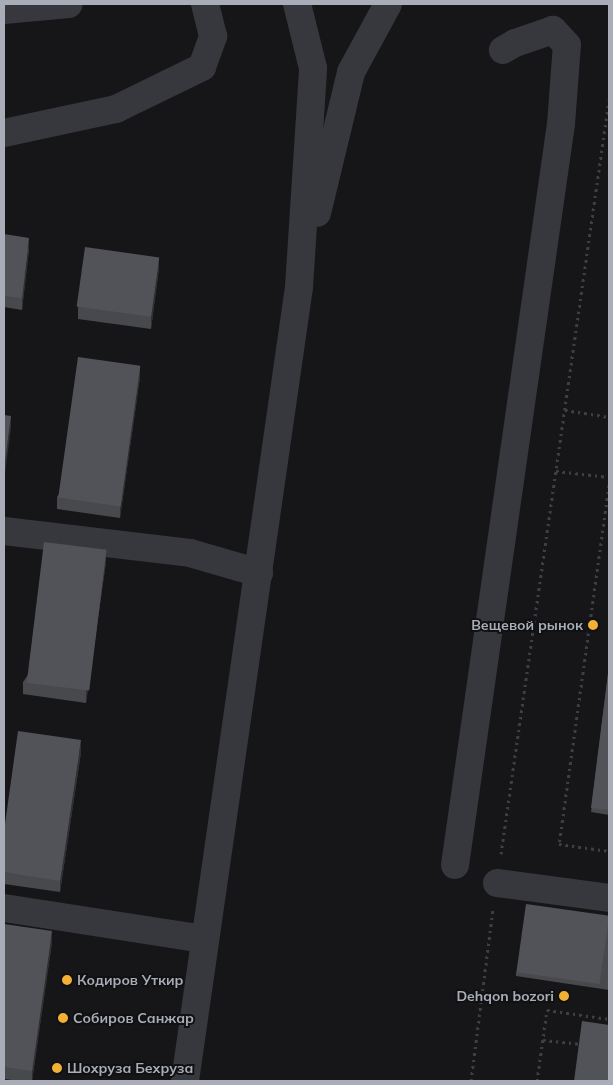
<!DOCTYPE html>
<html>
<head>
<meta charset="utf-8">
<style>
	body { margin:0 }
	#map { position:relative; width:613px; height:1085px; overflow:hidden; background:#161618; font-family:Mulish,sans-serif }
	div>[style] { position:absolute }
	.path>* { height:3px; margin-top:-1.5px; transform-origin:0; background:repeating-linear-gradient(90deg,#3d3f44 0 2.5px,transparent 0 6.5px) }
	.minor>* { height:28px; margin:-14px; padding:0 14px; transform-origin:14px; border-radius:14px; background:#37383d }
	.wall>* { inset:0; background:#47494d }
	.shaded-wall>* { inset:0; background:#2f3033 }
	.building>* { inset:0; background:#525359; transform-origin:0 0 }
	.dots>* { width:14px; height:14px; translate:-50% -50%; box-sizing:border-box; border:2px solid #111113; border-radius:50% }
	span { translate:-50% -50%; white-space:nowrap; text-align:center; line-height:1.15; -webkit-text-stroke:4px #111113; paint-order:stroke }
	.poi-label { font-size:14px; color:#a8adb8; font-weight:700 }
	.right { translate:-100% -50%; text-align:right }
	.left { translate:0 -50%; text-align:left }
	.frame { position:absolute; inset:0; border:5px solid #a8adb8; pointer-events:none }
</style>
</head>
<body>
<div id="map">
	<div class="path">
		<i style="left:565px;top:410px;width:45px;rotate:9deg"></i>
		<i style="left:556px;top:471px;width:53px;rotate:6.5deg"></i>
		<i style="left:609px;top:485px;width:362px;rotate:97.9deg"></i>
		<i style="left:559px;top:844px;width:50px;rotate:8deg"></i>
		<i style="left:501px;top:854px;width:762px;rotate:-81.85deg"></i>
		<i style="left:543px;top:1040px;width:39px;rotate:6deg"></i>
		<i style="left:471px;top:1081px;width:172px;rotate:-82.7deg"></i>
		<i style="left:537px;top:1081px;width:72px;rotate:-82deg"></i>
		<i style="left:547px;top:1010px;width:63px;rotate:8.3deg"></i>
	</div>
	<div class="minor">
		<i style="left:4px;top:10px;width:65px;rotate:-5.3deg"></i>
		<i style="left:4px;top:133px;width:115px;rotate:-12.1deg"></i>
		<i style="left:116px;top:109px;width:96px;rotate:-26deg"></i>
		<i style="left:202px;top:67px;width:33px;rotate:-70deg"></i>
		<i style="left:213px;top:36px;width:33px;rotate:-104deg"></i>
		<i style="left:317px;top:213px;width:145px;rotate:-76.4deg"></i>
		<i style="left:351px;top:72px;width:77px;rotate:-61.4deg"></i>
		<i style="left:4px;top:531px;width:187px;rotate:6.7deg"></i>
		<i style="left:190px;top:553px;width:72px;rotate:16.2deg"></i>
		<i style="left:455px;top:865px;width:749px;rotate:-81.86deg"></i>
		<i style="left:561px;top:124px;width:79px;rotate:-85.7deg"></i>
		<i style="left:567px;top:45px;width:21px;rotate:-133deg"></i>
		<i style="left:553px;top:30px;width:40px;rotate:161.1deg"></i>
		<i style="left:515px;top:43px;width:14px;rotate:150deg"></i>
		<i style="left:497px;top:883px;width:113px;rotate:7.6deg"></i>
		<i style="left:4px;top:908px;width:203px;rotate:8.8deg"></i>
		<i style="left:185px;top:1081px;width:802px;rotate:-81.83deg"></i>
		<i style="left:299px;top:287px;width:219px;rotate:-86.3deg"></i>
		<i style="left:313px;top:68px;width:66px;rotate:-104deg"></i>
	</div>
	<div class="wall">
		<i style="clip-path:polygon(4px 234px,29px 249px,22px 310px,4px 307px)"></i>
		<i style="clip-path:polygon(159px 268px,151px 329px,78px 319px,78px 307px)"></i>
		<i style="clip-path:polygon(140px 377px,120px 518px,57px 509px,57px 497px)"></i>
		<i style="clip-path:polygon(106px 562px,86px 703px,23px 694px,23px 682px)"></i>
		<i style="clip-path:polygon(609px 666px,609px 815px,591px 812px)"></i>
		<i style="clip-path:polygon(81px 752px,60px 892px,4px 884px,4px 831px)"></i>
		<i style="clip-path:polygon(609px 916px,609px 990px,516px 976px,516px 972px)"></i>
		<i style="clip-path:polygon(4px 924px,52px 942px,32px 1081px,20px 1081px,4px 1079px)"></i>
	</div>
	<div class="shaded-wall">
		<i style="clip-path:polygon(29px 238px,29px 249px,22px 310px,22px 298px)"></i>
		<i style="clip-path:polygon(159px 257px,159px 268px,151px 329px,151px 317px)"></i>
		<i style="clip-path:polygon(140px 366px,140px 377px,120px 518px,120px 506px)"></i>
		<i style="clip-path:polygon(11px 416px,11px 428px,4px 481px,4px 470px)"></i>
		<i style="clip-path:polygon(106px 550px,106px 562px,86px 703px,86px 691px)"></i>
		<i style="clip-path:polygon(81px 740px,81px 752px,60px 892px,60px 881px)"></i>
		<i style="clip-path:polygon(52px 931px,52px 942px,32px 1081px,32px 1071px)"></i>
	</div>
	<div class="building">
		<i style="clip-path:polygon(4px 234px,29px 238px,22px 298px,4px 296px)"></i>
		<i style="left:85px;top:247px;width:75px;height:60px;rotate:8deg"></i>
		<i style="left:78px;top:357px;width:63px;height:142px;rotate:8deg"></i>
		<i style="clip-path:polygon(4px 415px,11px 416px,4px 470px)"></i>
		<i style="left:44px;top:542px;width:63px;height:142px;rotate:7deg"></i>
		<i style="clip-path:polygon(609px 666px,609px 810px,591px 808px)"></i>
		<i style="clip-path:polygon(18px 731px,81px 740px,60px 881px,4px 872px,4px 831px)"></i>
		<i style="left:526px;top:904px;width:84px;height:69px;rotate:8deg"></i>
		<i style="clip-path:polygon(4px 924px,52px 931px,32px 1071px,4px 1067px)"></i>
		<i style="clip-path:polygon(582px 1021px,609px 1025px,609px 1081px,574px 1081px)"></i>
	</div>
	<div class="dots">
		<i style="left:593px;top:625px;background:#f2b134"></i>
		<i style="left:67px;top:980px;background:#f2b134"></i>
		<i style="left:564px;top:996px;background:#f2b134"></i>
		<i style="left:63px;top:1018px;background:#f2b134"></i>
		<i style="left:57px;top:1068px;background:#f2b134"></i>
	</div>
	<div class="poi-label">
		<span class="right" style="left:583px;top:625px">Вещевой рынок</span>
		<span class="left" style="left:77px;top:980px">Кодиров Уткир</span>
		<span class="right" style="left:554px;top:996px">Dehqon bozori</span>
		<span class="left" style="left:73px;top:1018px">Собиров Санжар</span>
		<span class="left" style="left:67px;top:1068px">Шохруза Бехруза</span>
	</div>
	<div class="frame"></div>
</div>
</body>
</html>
